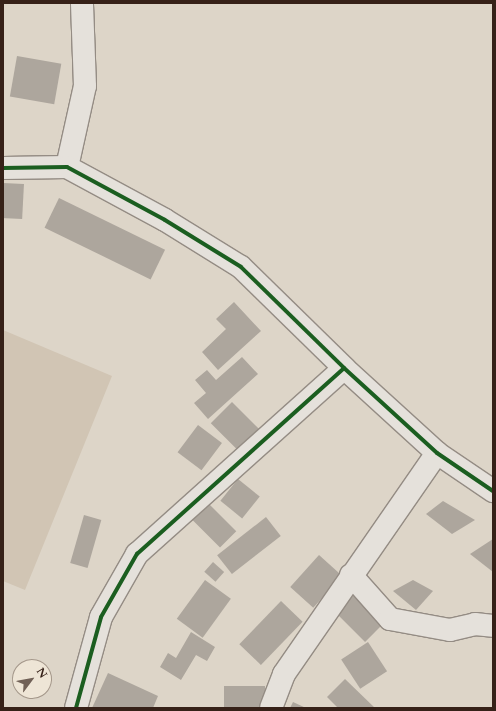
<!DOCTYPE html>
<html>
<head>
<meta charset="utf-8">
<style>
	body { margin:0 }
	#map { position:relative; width:496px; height:711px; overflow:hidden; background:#ddd5c8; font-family:Cardo,serif }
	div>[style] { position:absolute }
	.green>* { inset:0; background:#d1c5b4 }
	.building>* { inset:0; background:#ada69d; transform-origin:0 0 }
	.roads { filter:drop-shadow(1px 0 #948c84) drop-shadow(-1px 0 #948c84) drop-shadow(0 1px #948c84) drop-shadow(0 -1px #948c84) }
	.minor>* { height:22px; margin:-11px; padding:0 11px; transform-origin:11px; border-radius:11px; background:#e5e1db }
	.cycleway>* { height:4px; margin:-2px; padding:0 2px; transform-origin:2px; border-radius:2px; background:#1b5e20 }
	span { translate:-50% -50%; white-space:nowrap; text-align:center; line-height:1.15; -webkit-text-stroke:3px #eee5d6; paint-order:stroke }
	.frame { position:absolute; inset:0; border:4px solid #362118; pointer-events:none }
	.north { position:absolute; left:12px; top:659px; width:40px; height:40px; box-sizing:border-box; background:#eee5d6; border:1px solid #a4978a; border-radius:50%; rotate:58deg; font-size:11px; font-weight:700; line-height:16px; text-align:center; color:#362118 }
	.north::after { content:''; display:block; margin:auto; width:14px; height:18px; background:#706056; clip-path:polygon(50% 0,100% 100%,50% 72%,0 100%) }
</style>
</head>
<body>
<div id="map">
	<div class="green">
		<i style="clip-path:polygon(3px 330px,112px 376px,25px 590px,3px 581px)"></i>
	</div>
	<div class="building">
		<i style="left:17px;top:56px;width:45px;height:41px;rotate:10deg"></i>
		<i style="left:3px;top:183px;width:21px;height:35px;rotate:3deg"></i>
		<i style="left:59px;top:198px;width:118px;height:33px;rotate:26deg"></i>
		<i style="clip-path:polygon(234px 302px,261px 331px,218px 370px,202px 352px,226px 329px,216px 319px)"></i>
		<i style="clip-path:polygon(242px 357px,258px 374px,208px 419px,194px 403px,206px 393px,195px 380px,207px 370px,216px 380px)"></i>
		<i style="left:232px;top:402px;width:38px;height:30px;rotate:45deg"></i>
		<i style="left:198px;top:425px;width:30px;height:34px;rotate:37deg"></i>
		<i style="left:238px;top:479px;width:28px;height:28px;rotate:39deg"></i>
		<i style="clip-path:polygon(443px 501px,475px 520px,452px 534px,426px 514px)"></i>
		<i style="left:208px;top:503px;width:40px;height:23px;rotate:45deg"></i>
		<i style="left:84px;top:515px;width:18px;height:50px;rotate:16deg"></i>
		<i style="left:266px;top:517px;width:24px;height:62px;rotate:52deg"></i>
		<i style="clip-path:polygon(493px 539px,493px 572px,470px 554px)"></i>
		<i style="left:319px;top:555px;width:31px;height:43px;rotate:42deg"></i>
		<i style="left:213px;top:562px;width:15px;height:13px;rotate:42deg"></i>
		<i style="left:205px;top:580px;width:32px;height:48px;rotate:36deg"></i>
		<i style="clip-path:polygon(413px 580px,433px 591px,416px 610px,393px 591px)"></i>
		<i style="left:358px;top:591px;width:41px;height:31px;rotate:45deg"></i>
		<i style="left:281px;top:601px;width:30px;height:60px;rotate:44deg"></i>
		<i style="clip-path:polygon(191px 632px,215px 647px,207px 661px,196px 655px,181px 680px,160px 667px,168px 653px,176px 658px)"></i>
		<i style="left:368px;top:642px;width:35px;height:32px;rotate:57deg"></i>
		<i style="clip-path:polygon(108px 673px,158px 696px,153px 708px,92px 708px)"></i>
		<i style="clip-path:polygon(345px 679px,375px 708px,338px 708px,327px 697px)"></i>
		<i style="left:224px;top:686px;width:41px;height:22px"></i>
		<i style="clip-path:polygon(293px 702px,306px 708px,290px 708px)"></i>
	</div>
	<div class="roads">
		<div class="minor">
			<i style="left:67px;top:167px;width:83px;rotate:-77.5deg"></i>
			<i style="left:85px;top:86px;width:83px;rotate:-92.1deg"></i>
			<i style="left:3px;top:168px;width:64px;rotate:-0.9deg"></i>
			<i style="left:67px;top:167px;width:111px;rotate:28.4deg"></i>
			<i style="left:165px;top:220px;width:89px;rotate:31.7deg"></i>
			<i style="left:241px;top:267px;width:144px;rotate:44.4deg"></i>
			<i style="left:344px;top:368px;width:126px;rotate:42.4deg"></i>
			<i style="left:437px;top:453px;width:68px;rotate:34.2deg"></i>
			<i style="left:351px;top:575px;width:59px;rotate:48.4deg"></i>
			<i style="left:390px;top:619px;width:61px;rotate:10.4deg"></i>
			<i style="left:450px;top:630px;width:26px;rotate:-13deg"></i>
			<i style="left:475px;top:624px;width:18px;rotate:6deg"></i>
			<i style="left:76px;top:708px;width:94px;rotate:-74.6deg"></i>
			<i style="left:101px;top:617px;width:73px;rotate:-60.3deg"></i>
			<i style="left:137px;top:554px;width:278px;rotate:-41.9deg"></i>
			<i style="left:271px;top:708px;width:36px;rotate:-69deg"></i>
			<i style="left:284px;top:674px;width:269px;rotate:-55.3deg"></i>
		</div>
	</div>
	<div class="cycleway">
		<i style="left:3px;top:168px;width:64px;rotate:-0.9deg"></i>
		<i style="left:67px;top:167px;width:111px;rotate:28.4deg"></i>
		<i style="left:165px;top:220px;width:89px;rotate:31.7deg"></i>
		<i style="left:241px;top:267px;width:144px;rotate:44.4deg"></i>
		<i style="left:344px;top:368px;width:126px;rotate:42.4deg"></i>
		<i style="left:437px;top:453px;width:68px;rotate:34.2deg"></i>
		<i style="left:76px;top:708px;width:94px;rotate:-74.6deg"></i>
		<i style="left:101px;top:617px;width:73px;rotate:-60.3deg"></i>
		<i style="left:137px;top:554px;width:278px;rotate:-41.9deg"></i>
	</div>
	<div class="frame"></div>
	<div class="north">N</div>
</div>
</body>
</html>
